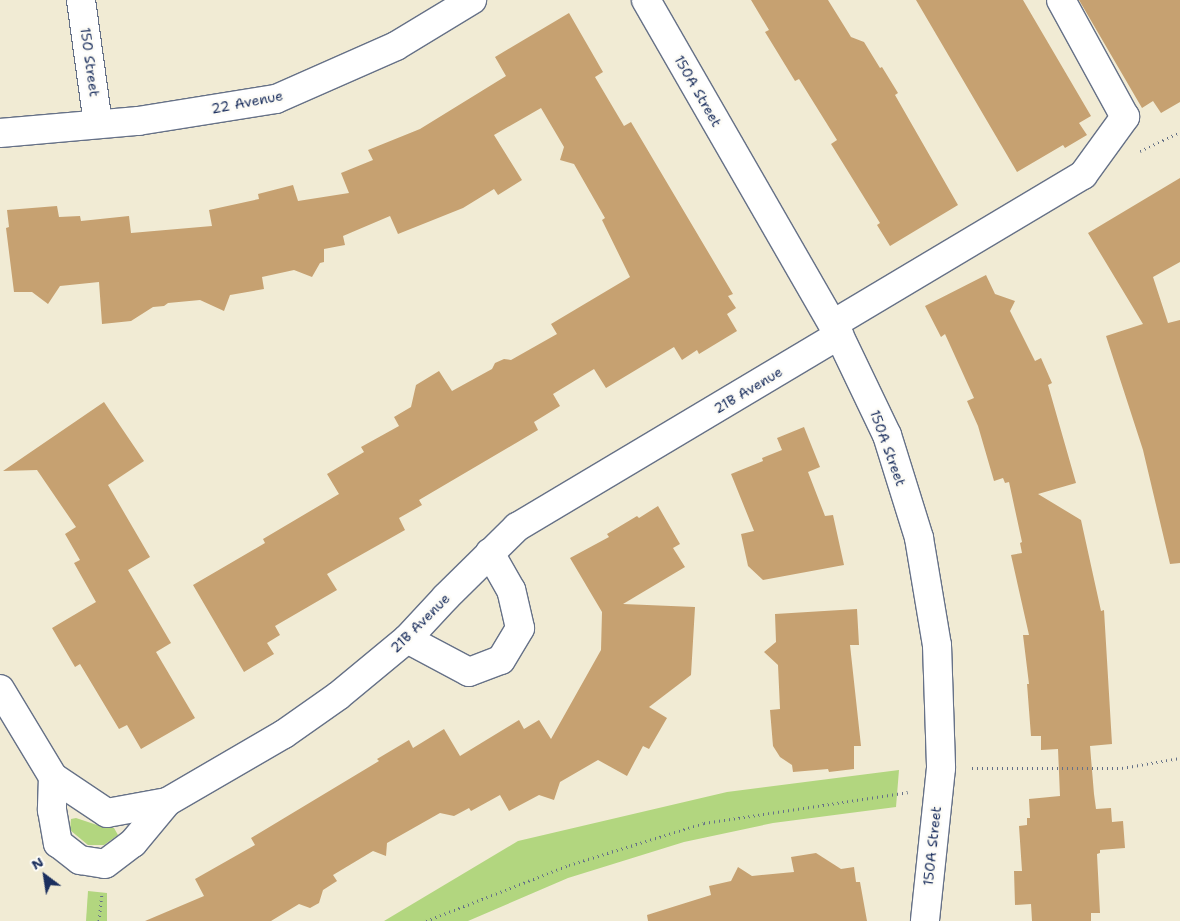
<!DOCTYPE html>
<html>
<head>
<meta charset="utf-8">
<style>
	body { margin:0 }
	#map { position:relative; width:1180px; height:921px; overflow:hidden; background:#f1ebd4; font-family:"Shantell Sans",sans-serif }
	div>[style] { position:absolute }
	.green>* { inset:0; background:#b2d67f }
	.building>* { inset:0; background:#c6a171 }
	.path>* { height:3px; margin-top:-1.5px; transform-origin:0; background:repeating-linear-gradient(90deg,#667187 0 1px,transparent 0 5px) }
	.roads { filter:drop-shadow(1px 0 #667187) drop-shadow(-1px 0 #667187) drop-shadow(0 1px #667187) drop-shadow(0 -1px #667187) }
	.minor>* { height:28px; margin:-14px; padding:0 14px; transform-origin:14px; border-radius:14px; background:#fff }
	span { translate:-50% -50%; white-space:nowrap; text-align:center; line-height:1.15; -webkit-text-stroke:5px #fdfcf7; paint-order:stroke }
	.street-label { font-size:14px; color:#1b2f5e }
	.north { position:absolute; left:20px; top:851px; width:50px; height:50px; -webkit-text-stroke:4px #fdfcf7; paint-order:stroke; rotate:329deg; font-size:14px; font-weight:700; line-height:20px; text-align:center; color:#1b2f5e }
	.north::after { content:''; display:block; margin:auto; width:18px; height:22px; background:#1b2f5e; clip-path:polygon(50% 0,100% 100%,50% 72%,0 100%) }
</style>
</head>
<body>
<div id="map">
	<div class="green">
		<i style="clip-path:polygon(899px 770px,896px 807px,773px 823px,684px 842px,568px 878px,468px 921px,384px 921px,518px 841px,727px 792px)"></i>
		<i style="clip-path:polygon(76px 818px,100px 826px,114px 828px,118px 835px,104px 845px,88px 845px,70px 830px,71px 819px)"></i>
		<i style="clip-path:polygon(88px 891px,107px 893px,107px 921px,86px 921px)"></i>
	</div>
	<div class="building">
		<i style="clip-path:polygon(751px 0,828px 0,851px 37px,864px 42px,880px 68px,882px 67px,898px 93px,895px 95px,958px 205px,890px 246px,877px 225px,880px 223px,831px 144px,837px 140px,799px 79px,795px 81px,765px 32px,769px 30px)"></i>
		<i style="clip-path:polygon(916px 0,1023px 0,1091px 116px,1079px 123px,1087px 135px,1065px 148px,1063px 145px,1017px 172px)"></i>
		<i style="clip-path:polygon(1079px 0,1180px 0,1180px 102px,1161px 113px,1153px 101px,1142px 108px)"></i>
		<i style="clip-path:polygon(569px 13px,603px 72px,595px 77px,624px 126px,631px 122px,733px 294px,728px 296px,736px 308px,727px 314px,737px 331px,699px 354px,697px 350px,682px 360px,674px 347px,606px 388px,594px 369px,553px 394px,560px 406px,534px 422px,538px 430px,419px 500px,422px 505px,399px 518px,405px 530px,327px 574px,337px 590px,275px 626px,280px 635px,267px 643px,274px 654px,244px 672px,193px 585px,265px 543px,263px 539px,339px 494px,327px 474px,364px 452px,361px 447px,399px 426px,394px 417px,411px 407px,416px 385px,439px 371px,452px 391px,492px 369px,495px 363px,504px 359px,511px 360px,557px 334px,551px 324px,630px 277px,602px 220px,605px 218px,574px 164px,560px 160px,564px 147px,541px 108px,494px 135px,522px 180px,498px 195px,494px 189px,463px 208px,398px 234px,390px 216px,343px 236px,345px 245px,324px 249px,324px 262px,320px 263px,312px 277px,294px 270px,262px 277px,264px 289px,230px 295px,224px 311px,200px 300px,168px 303px,164px 306px,153px 307px,131px 321px,102px 324px,99px 282px,60px 286px,48px 304px,32px 292px,14px 292px,6px 228px,9px 227px,7px 210px,57px 206px,59px 217px,80px 216px,81px 221px,129px 216px,131px 233px,212px 226px,209px 210px,259px 199px,258px 194px,293px 185px,298px 201px,349px 193px,341px 173px,373px 160px,368px 150px,420px 129px,506px 76px,495px 57px)"></i>
		<i style="clip-path:polygon(1180px 178px,1180px 262px,1153px 277px,1168px 323px,1180px 320px,1180px 563px,1170px 564px,1143px 450px,1106px 336px,1143px 324px,1088px 233px)"></i>
		<i style="clip-path:polygon(986px 275px,995px 294px,1015px 301px,1010px 311px,1035px 361px,1041px 358px,1052px 383px,1048px 385px,1076px 483px,1038px 494px,1081px 520px,1101px 611px,1104px 610px,1112px 744px,1090px 746px,1094px 794px,1096px 809px,1111px 808px,1112px 822px,1123px 821px,1125px 848px,1100px 850px,1100px 853px,1097px 854px,1100px 913px,1091px 913px,1091px 921px,1032px 921px,1031px 904px,1015px 905px,1014px 871px,1022px 871px,1019px 826px,1027px 825px,1027px 818px,1030px 818px,1029px 799px,1060px 796px,1058px 749px,1041px 750px,1041px 736px,1031px 736px,1027px 684px,1029px 684px,1023px 635px,1029px 635px,1011px 555px,1022px 553px,1020px 543px,1022px 542px,1009px 482px,1005px 483px,1003px 478px,994px 481px,978px 426px,967px 401px,974px 398px,945px 334px,941px 337px,925px 306px)"></i>
		<i style="clip-path:polygon(104px 402px,144px 461px,108px 485px,150px 557px,128px 570px,171px 643px,156px 652px,195px 718px,141px 749px,127px 725px,119px 729px,80px 664px,75px 667px,52px 628px,96px 602px,74px 563px,80px 560px,65px 534px,76px 527px,37px 470px,3px 471px)"></i>
		<i style="clip-path:polygon(804px 427px,820px 467px,808px 472px,825px 516px,833px 515px,844px 565px,763px 580px,748px 566px,741px 534px,754px 531px,731px 474px,763px 461px,762px 458px,782px 450px,777px 438px)"></i>
		<i style="clip-path:polygon(658px 506px,680px 544px,673px 548px,685px 567px,623px 604px,695px 607px,691px 675px,649px 707px,667px 718px,649px 749px,643px 746px,627px 776px,598px 760px,560px 782px,554px 800px,539px 795px,509px 811px,500px 795px,471px 811px,469px 808px,454px 816px,440px 813px,387px 843px,386px 856px,373px 851px,333px 875px,337px 881px,323px 890px,319px 903px,310px 908px,299px 904px,271px 921px,145px 921px,204px 896px,195px 879px,255px 845px,251px 838px,379px 761px,377px 759px,409px 740px,413px 748px,444px 729px,460px 756px,519px 720px,524px 729px,539px 720px,551px 739px,601px 650px,602px 612px,570px 558px,609px 537px,607px 534px,637px 516px,639px 518px)"></i>
		<i style="clip-path:polygon(857px 609px,859px 645px,850px 645px,861px 746px,854px 746px,854px 769px,829px 772px,828px 769px,793px 772px,792px 765px,780px 757px,773px 746px,770px 710px,780px 709px,778px 665px,764px 652px,776px 642px,775px 614px)"></i>
		<i style="clip-path:polygon(816px 853px,841px 869px,854px 867px,856px 882px,860px 882px,867px 921px,648px 921px,647px 915px,711px 895px,709px 886px,731px 881px,738px 867px,752px 876px,794px 872px,791px 857px)"></i>
	</div>
	<div class="path">
		<i style="left:1140px;top:151px;width:44px;rotate:-25.4deg"></i>
		<i style="left:972px;top:768px;width:150px"></i>
		<i style="left:1122px;top:768px;width:59px;rotate:-9.8deg"></i>
		<i style="left:99px;top:921px;width:27px;rotate:-84deg"></i>
		<i style="left:426px;top:921px;width:154px;rotate:-21.4deg"></i>
		<i style="left:569px;top:865px;width:141px;rotate:-17.3deg"></i>
		<i style="left:704px;top:823px;width:206px;rotate:-8.6deg"></i>
	</div>
	<div class="roads">
		<div class="minor">
			<i style="left:81px;top:0;width:125px;rotate:82.2deg"></i>
			<i style="left:646px;top:0;width:387px;rotate:60.1deg"></i>
			<i style="left:839px;top:335px;width:111px;rotate:64.4deg"></i>
			<i style="left:887px;top:435px;width:108px;rotate:72.7deg"></i>
			<i style="left:919px;top:538px;width:109px;rotate:80.5deg"></i>
			<i style="left:937px;top:645px;width:123px;rotate:88.1deg"></i>
			<i style="left:941px;top:768px;width:154px;rotate:96deg"></i>
			<i style="left:0;top:133px;width:139px;rotate:-5deg"></i>
			<i style="left:138px;top:121px;width:140px;rotate:-9.1deg"></i>
			<i style="left:276px;top:99px;width:131px;rotate:-23.8deg"></i>
			<i style="left:396px;top:46px;width:89px;rotate:-31.2deg"></i>
			<i style="left:833px;top:324px;width:291px;rotate:-30.8deg"></i>
			<i style="left:1083px;top:175px;width:72px;rotate:-54.1deg"></i>
			<i style="left:1125px;top:117px;width:133px;rotate:-118.7deg"></i>
			<i style="left:407px;top:639px;width:70px;rotate:28deg"></i>
			<i style="left:469px;top:672px;width:34px;rotate:-21deg"></i>
			<i style="left:501px;top:660px;width:37px;rotate:-59deg"></i>
			<i style="left:520px;top:628px;width:39px;rotate:-103deg"></i>
			<i style="left:511px;top:590px;width:43px;rotate:-119.6deg"></i>
			<i style="left:0;top:689px;width:103px;rotate:58.9deg"></i>
			<i style="left:53px;top:777px;width:65px;rotate:33.7deg"></i>
			<i style="left:107px;top:813px;width:61px;rotate:-10.4deg"></i>
			<i style="left:167px;top:802px;width:135px;rotate:-30.2deg"></i>
			<i style="left:284px;top:734px;width:66px;rotate:-35.1deg"></i>
			<i style="left:338px;top:696px;width:89px;rotate:-39.6deg"></i>
			<i style="left:407px;top:639px;width:57px;rotate:-47.1deg"></i>
			<i style="left:446px;top:597px;width:100px;rotate:-44.6deg"></i>
			<i style="left:517px;top:527px;width:375px;rotate:-30.8deg"></i>
			<i style="left:53px;top:777px;width:33px;rotate:92deg"></i>
			<i style="left:52px;top:810px;width:34px;rotate:80deg"></i>
			<i style="left:58px;top:843px;width:28px;rotate:38deg"></i>
			<i style="left:80px;top:860px;width:25px;rotate:9deg"></i>
			<i style="left:105px;top:864px;width:35px;rotate:-37deg"></i>
			<i style="left:133px;top:843px;width:53px;rotate:-50.3deg"></i>
		</div>
	</div>
	<div class="street-label">
		<span style="left:90px;top:62px;rotate:82deg">150 Street</span>
		<span style="left:698px;top:91px;rotate:60deg">150A Street</span>
		<span style="left:247px;top:102px;rotate:-11deg">22 Avenue</span>
		<span style="left:748px;top:390px;rotate:-31deg">21B Avenue</span>
		<span style="left:888px;top:448px;rotate:70deg">150A Street</span>
		<span style="left:420px;top:623px;rotate:-45deg">21B Avenue</span>
		<span style="left:932px;top:846px;rotate:-84deg">150A Street</span>
	</div>
	<div class="north">N</div>
</div>
</body>
</html>
